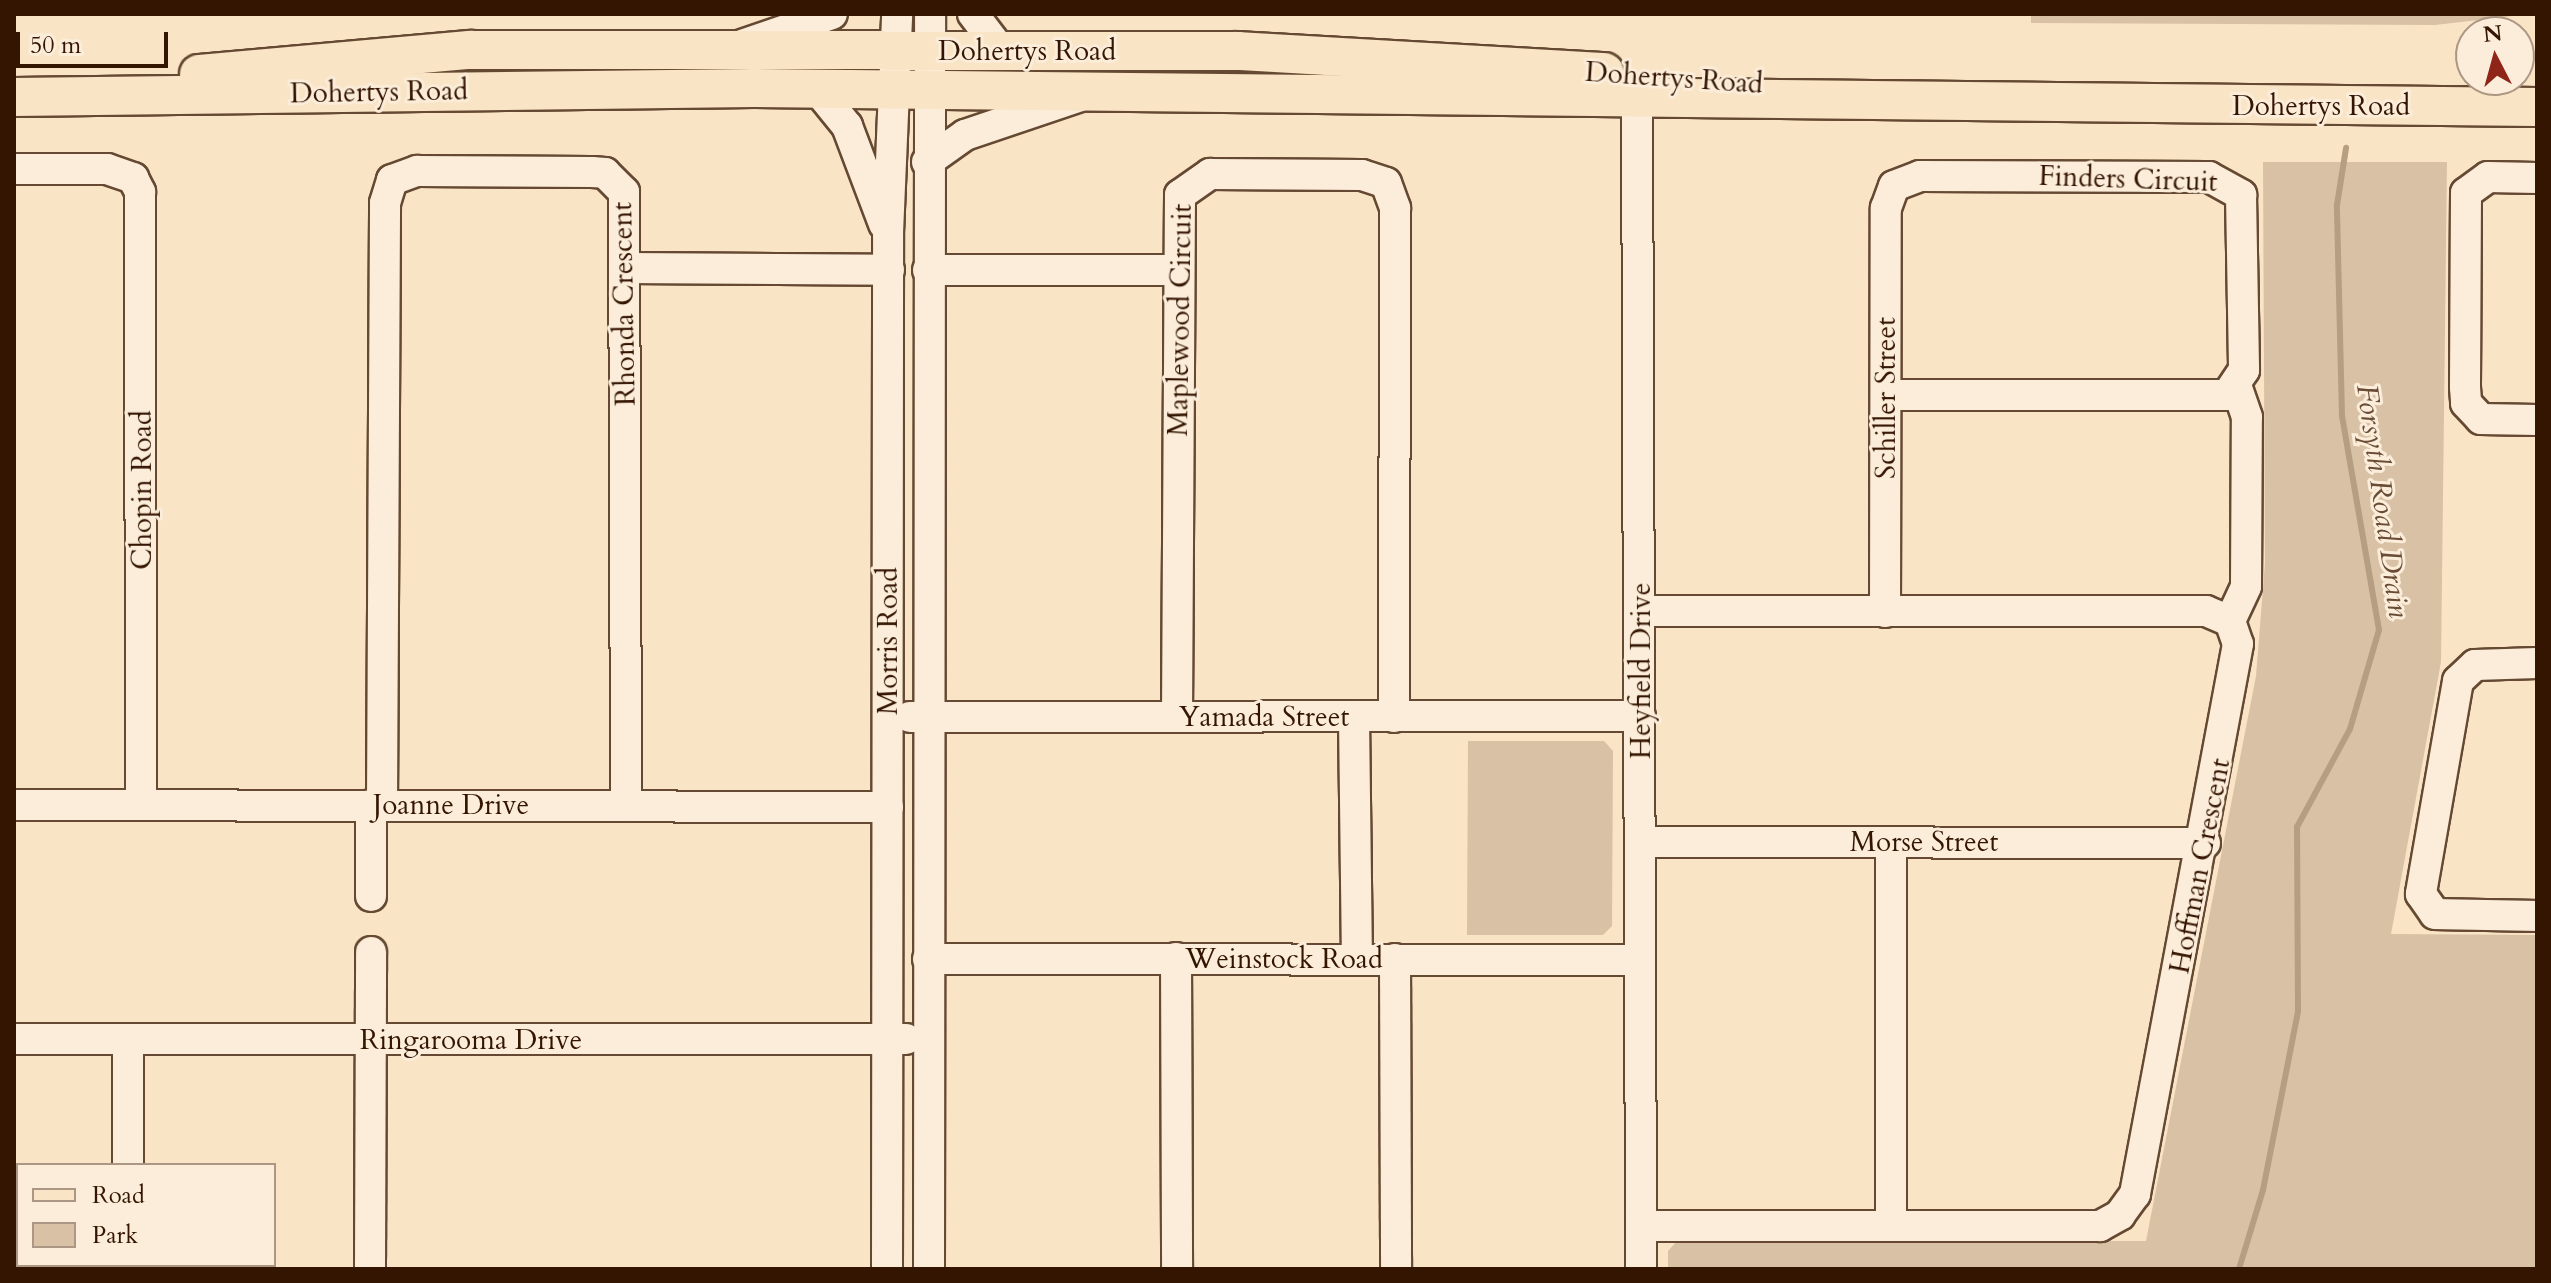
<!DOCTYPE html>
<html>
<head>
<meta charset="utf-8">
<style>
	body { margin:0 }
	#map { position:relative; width:2551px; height:1283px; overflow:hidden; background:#f9e4c6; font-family:Cardo,serif }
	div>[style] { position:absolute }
	.green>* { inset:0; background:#d8c1a5 }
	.stream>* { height:6px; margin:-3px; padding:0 3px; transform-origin:3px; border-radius:3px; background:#b69e83 }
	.roads { filter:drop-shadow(2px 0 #654932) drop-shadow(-2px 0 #654932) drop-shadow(0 2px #654932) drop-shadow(0 -2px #654932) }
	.minor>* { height:30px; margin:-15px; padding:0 15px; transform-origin:15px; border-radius:15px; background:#fbedda }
	.major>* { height:38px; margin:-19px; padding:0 19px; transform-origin:19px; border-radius:19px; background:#f9e4c6 }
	span { translate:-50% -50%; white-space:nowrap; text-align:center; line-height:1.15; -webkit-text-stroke:6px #fbedda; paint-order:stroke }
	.street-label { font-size:28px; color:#341501 }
	.water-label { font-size:30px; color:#684c35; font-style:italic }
	.frame { position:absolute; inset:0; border:16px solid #341501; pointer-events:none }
	.legend { position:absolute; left:16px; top:1163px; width:260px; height:104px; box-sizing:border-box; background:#fbedda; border:2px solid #ab9783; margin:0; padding:10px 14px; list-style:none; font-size:24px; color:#341501 }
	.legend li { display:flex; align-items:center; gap:16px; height:40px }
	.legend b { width:40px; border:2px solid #ab9783 }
	.north { position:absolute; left:2455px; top:16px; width:80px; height:80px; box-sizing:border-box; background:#fbedda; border:2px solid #ab9783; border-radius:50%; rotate:354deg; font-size:22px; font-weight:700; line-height:32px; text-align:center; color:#341501 }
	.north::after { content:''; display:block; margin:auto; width:28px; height:36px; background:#8f2418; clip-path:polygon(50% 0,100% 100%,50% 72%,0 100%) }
	.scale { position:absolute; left:16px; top:32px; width:152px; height:36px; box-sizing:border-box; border:4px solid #341501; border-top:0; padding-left:10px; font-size:24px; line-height:28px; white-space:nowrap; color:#341501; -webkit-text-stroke:6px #fbedda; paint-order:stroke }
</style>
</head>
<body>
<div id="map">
	<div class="green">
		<i style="clip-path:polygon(2031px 14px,2530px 14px,2435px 25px,2031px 23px)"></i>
		<i style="clip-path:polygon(2263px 162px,2447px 162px,2441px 662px,2391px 934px,2537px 935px,2537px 1269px,1668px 1269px,1668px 1251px,1677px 1241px,2146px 1241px,2256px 676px,2265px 563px)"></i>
		<i style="clip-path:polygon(1468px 741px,1604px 741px,1613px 751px,1612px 926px,1603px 935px,1467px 935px)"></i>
	</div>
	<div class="stream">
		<i style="left:2239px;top:1269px;width:83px;rotate:-73.1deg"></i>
		<i style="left:2263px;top:1190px;width:182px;rotate:-78.9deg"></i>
		<i style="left:2298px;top:1011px;width:184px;rotate:-90.3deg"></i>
		<i style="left:2297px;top:827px;width:111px;rotate:-61.6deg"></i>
		<i style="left:2350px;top:729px;width:103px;rotate:-73.7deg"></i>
		<i style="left:2379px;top:630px;width:217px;rotate:-99.8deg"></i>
		<i style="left:2342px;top:416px;width:211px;rotate:-91.4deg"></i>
		<i style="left:2337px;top:205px;width:58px;rotate:-81deg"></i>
	</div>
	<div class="roads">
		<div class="minor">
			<i style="left:973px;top:14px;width:48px;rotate:52.7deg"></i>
			<i style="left:742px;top:45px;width:95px;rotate:-19deg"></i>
			<i style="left:817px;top:89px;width:48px;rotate:51deg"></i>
			<i style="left:847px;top:126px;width:105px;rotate:69.3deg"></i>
			<i style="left:1637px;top:96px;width:1173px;rotate:89.8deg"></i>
			<i style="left:927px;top:162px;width:47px;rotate:-35.4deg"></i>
			<i style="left:965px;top:135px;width:122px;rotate:-18.6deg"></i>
			<i style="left:14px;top:169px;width:93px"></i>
			<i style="left:107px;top:169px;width:28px;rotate:19deg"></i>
			<i style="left:133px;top:178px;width:16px;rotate:63deg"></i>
			<i style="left:140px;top:192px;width:613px;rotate:89.91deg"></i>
			<i style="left:2537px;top:178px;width:49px;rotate:-178.8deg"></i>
			<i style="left:2488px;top:177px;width:27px;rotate:144deg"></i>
			<i style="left:2466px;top:193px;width:194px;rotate:90.3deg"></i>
			<i style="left:2465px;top:387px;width:16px;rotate:86deg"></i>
			<i style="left:2466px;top:403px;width:22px;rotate:47deg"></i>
			<i style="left:2481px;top:419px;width:56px;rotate:1deg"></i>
			<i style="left:627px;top:268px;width:262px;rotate:0.4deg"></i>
			<i style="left:928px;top:270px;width:249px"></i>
			<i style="left:1641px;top:611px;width:565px"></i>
			<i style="left:2206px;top:611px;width:26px;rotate:23deg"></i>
			<i style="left:2230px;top:621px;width:24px;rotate:71deg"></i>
			<i style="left:2238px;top:644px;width:560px;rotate:100.61deg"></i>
			<i style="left:2135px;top:1194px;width:26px;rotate:126deg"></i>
			<i style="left:2120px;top:1215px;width:23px;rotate:151deg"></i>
			<i style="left:2100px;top:1226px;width:459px;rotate:180deg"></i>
			<i style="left:1885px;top:612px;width:404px;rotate:-89.9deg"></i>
			<i style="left:1886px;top:208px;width:23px;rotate:-70deg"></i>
			<i style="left:1894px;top:186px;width:28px;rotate:-21deg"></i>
			<i style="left:1920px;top:176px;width:289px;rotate:0.2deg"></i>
			<i style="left:2209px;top:177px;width:37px;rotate:29deg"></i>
			<i style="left:2241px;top:195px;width:175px;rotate:89deg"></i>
			<i style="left:2244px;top:370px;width:30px;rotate:124deg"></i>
			<i style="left:2227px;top:395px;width:341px;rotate:180deg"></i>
			<i style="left:2230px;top:621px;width:38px;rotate:-65deg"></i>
			<i style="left:2246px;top:586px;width:169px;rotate:-89.7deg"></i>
			<i style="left:2247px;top:417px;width:31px;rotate:-109deg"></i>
			<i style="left:2537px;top:663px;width:62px;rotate:178.2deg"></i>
			<i style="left:2475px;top:665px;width:23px;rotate:137deg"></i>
			<i style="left:2458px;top:681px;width:216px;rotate:99.9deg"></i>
			<i style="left:2421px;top:894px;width:24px;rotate:55deg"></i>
			<i style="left:2435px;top:914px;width:102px;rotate:1.1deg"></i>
			<i style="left:1177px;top:716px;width:521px;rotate:-89.67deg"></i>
			<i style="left:1180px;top:195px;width:37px;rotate:-35deg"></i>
			<i style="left:1210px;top:174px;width:152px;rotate:0.4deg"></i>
			<i style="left:1362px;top:175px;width:25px;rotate:18deg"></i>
			<i style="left:1386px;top:183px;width:27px;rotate:70deg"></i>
			<i style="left:1395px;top:208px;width:509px;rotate:90.11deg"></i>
			<i style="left:910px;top:717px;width:730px;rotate:-0.08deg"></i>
			<i style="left:1354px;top:717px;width:242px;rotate:89.3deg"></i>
			<i style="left:14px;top:805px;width:874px;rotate:0.13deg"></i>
			<i style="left:382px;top:806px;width:603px;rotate:-89.71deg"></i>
			<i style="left:385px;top:203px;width:24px;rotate:-73deg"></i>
			<i style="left:392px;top:180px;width:27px;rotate:-20deg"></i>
			<i style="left:417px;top:171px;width:175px;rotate:0.3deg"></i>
			<i style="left:592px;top:172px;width:13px;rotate:4deg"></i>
			<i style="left:605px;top:173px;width:27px;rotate:45deg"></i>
			<i style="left:624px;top:192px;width:614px;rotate:89.81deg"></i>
			<i style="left:1643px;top:842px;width:562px;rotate:0.1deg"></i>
			<i style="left:371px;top:896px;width:91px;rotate:-90deg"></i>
			<i style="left:1176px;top:958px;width:311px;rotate:89.8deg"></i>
			<i style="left:928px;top:959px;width:712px;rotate:0.08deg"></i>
			<i style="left:1395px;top:959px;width:310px;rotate:89.8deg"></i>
			<i style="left:14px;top:1039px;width:892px"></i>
			<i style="left:128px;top:1165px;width:126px;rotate:-90deg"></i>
			<i style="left:1891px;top:1225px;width:383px;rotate:-90deg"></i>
			<i style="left:128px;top:1269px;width:4px;rotate:-90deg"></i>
			<i style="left:370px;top:1269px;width:317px;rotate:-89.8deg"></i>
			<i style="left:887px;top:1269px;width:1036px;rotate:-89.94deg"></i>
			<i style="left:888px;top:233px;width:219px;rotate:-87.6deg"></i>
			<i style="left:929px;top:1269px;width:1255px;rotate:-89.95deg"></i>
		</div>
		<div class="major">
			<i style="left:199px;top:74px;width:272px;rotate:-5.1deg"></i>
			<i style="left:470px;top:50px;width:768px;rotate:0.07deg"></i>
			<i style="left:1238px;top:51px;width:367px;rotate:3.3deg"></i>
			<i style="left:14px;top:97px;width:740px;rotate:-0.7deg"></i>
			<i style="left:754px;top:88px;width:1783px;rotate:0.61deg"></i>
		</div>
	</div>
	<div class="street-label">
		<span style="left:1027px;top:51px">Dohertys Road</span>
		<span style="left:1674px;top:78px;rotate:4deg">Dohertys Road</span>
		<span style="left:379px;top:92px;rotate:-1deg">Dohertys Road</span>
		<span style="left:2321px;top:106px">Dohertys Road</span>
		<span style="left:2128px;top:179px;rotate:2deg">Finders Circuit</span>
		<span style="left:624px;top:304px;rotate:-91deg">Rhonda Crescent</span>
		<span style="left:1180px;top:320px;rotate:-89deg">Maplewood Circuit</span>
		<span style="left:1886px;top:398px;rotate:-90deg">Schiller Street</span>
		<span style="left:142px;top:490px;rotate:-90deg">Chopin Road</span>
		<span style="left:888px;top:641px;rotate:-90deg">Morris Road</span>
		<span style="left:1641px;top:671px;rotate:-90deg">Heyfield Drive</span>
		<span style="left:1264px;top:717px">Yamada Street</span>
		<span style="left:451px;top:805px">Joanne Drive</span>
		<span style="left:1924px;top:842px">Morse Street</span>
		<span style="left:2200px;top:866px;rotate:-79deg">Hoffman Crescent</span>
		<span style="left:1284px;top:959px">Weinstock Road</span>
		<span style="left:471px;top:1040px">Ringarooma Drive</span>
	</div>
	<div class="water-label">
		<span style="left:2382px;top:501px;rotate:82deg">Forsyth Road Drain</span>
	</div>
	<div class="frame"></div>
	<ul class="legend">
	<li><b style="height:10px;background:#f9e4c6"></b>Road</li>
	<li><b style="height:22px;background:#d8c1a5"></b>Park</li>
	</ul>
	<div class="north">N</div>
	<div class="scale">50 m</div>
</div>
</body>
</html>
